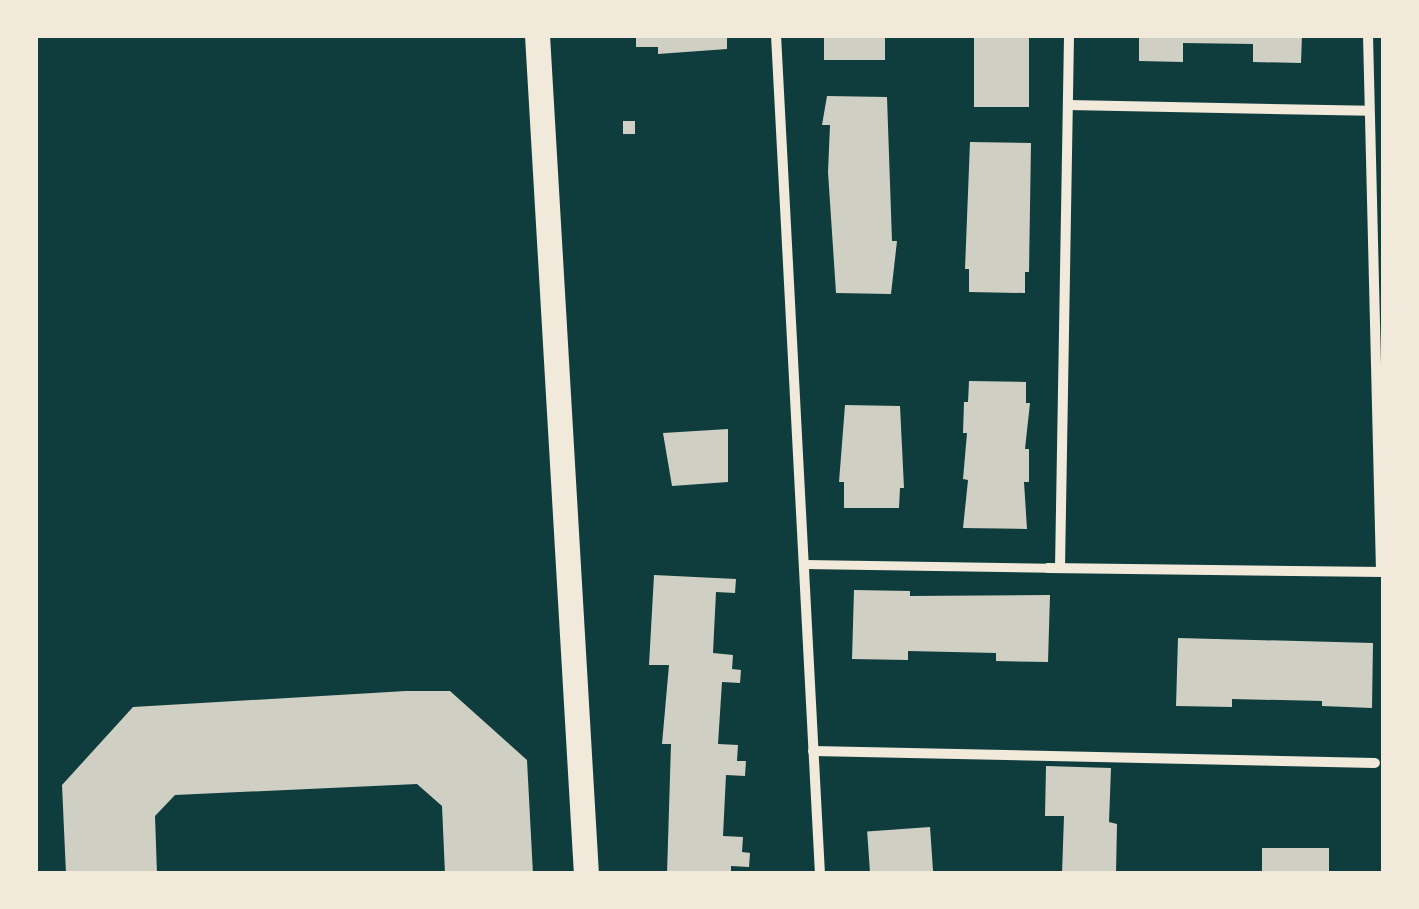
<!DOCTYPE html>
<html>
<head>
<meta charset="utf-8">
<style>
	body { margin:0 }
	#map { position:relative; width:1419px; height:909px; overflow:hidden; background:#0f3d3e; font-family:"Open Sans",sans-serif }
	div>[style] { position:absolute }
	.building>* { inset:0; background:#cfcfc3; transform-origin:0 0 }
	.pedestrian>* { height:9px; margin:-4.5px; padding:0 4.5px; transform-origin:4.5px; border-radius:4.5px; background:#f1e9da }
	.minor>* { height:10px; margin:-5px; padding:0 5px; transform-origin:5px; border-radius:5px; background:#f1e9da }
	.primary>* { height:25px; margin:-12.5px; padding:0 12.5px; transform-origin:12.5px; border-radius:12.5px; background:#f1e9da }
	span { translate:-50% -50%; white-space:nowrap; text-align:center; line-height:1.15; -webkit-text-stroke:8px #f1e9da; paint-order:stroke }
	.frame { position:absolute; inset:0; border:38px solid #f1e9da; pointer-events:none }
</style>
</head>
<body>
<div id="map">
	<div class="building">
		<i style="clip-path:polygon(636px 35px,727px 35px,727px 49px,658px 54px,658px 47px,636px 47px)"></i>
		<i style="left:824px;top:35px;width:61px;height:25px"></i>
		<i style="left:974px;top:35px;width:55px;height:72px"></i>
		<i style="clip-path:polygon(1139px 35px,1302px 35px,1301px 63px,1253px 62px,1253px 44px,1183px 43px,1183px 62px,1139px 61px)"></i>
		<i style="clip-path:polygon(827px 96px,887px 97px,892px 241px,897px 241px,891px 294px,836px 293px,828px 172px,830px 125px,822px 125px)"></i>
		<i style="left:623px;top:121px;width:12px;height:13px"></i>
		<i style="clip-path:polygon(970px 142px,1031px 143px,1029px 272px,1025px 272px,1025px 293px,969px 292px,969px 269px,965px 269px)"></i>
		<i style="clip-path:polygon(969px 381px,1026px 382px,1026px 403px,1030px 403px,1025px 449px,1029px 449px,1029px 482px,1024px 482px,1027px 529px,963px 528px,968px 480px,963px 479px,967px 433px,963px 433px,964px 402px,968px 402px)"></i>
		<i style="clip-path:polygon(845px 405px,900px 406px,904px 488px,900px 488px,899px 508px,844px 508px,844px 482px,839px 482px)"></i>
		<i style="clip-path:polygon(728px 429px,728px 482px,672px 486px,663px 433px)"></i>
		<i style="clip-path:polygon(654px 575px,736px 579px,735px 593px,716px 592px,713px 653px,733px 655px,732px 669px,741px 670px,740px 683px,722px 682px,718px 744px,738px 745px,737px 761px,746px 761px,745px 776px,726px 775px,723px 836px,743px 837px,742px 852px,750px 853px,749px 867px,731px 866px,731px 874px,667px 874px,671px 744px,662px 744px,669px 665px,649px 665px)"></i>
		<i style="clip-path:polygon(854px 590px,910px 591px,910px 596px,1050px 595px,1048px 662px,996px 661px,996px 653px,908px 651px,908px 660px,852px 659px)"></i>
		<i style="clip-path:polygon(1178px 638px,1373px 643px,1372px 708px,1322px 706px,1322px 701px,1232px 699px,1232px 707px,1176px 706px)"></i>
		<i style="clip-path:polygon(406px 691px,450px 691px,527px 760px,533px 874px,445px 874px,442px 806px,417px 784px,175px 795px,155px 816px,157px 874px,66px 874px,62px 785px,133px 707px)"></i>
		<i style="clip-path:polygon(1046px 766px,1111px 768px,1109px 822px,1117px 824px,1116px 874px,1062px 874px,1064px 816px,1045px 816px)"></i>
		<i style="left:930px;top:827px;width:47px;height:63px;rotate:86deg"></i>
		<i style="left:1329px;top:848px;width:26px;height:67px;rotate:90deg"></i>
	</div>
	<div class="pedestrian">
		<i style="left:804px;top:564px;width:244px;rotate:0.9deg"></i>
	</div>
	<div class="minor">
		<i style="left:776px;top:35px;width:840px;rotate:87deg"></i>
		<i style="left:1368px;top:35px;width:537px;rotate:88.61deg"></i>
		<i style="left:1068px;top:105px;width:301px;rotate:1.1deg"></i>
		<i style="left:1048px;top:568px;width:336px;rotate:0.7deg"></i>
		<i style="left:1060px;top:568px;width:533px;rotate:-89.03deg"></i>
		<i style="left:813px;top:751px;width:562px;rotate:1.22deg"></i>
	</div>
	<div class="primary">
		<i style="left:537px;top:35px;width:840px;rotate:86.66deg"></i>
	</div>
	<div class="frame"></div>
</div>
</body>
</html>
